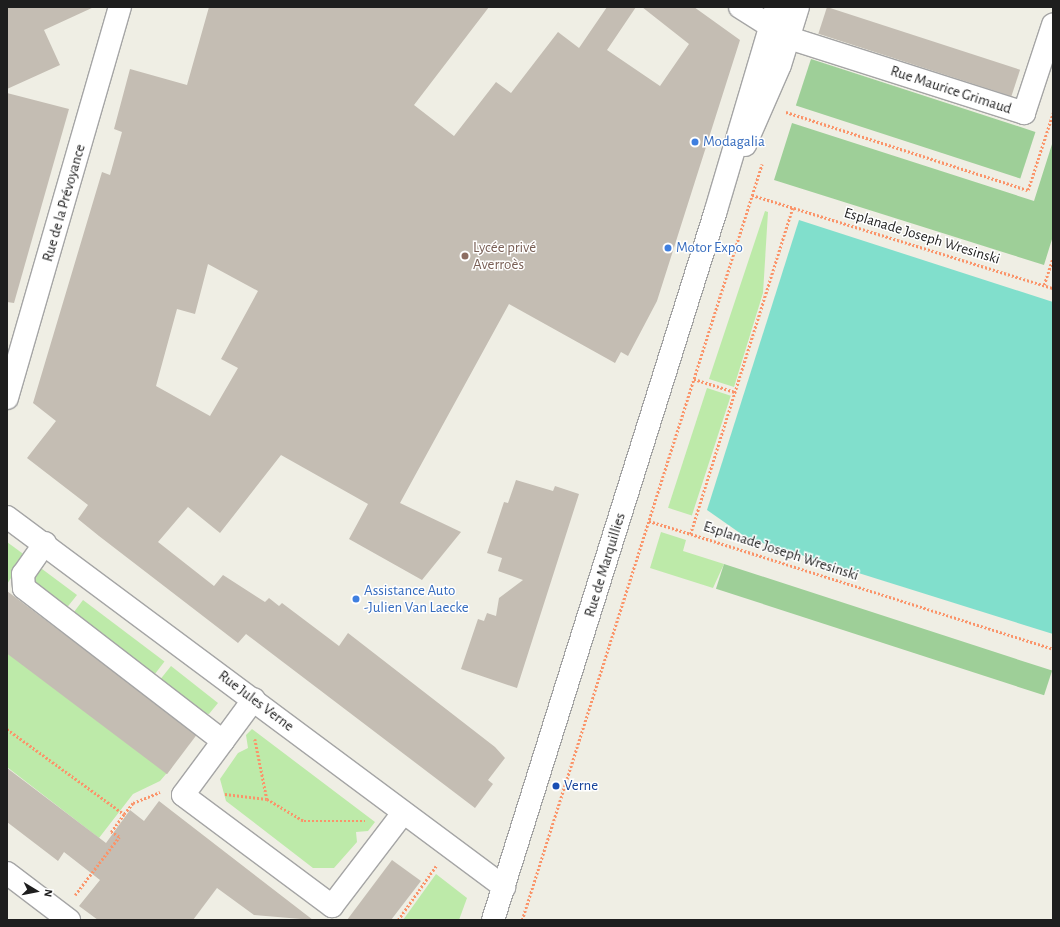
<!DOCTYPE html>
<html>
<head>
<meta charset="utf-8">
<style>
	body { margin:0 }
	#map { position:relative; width:1060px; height:927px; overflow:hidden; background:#efeee4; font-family:"Alegreya Sans",sans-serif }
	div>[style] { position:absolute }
	.grass>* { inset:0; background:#bdeaa9; transform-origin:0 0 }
	.forest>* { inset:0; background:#9ecf98; transform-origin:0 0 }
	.pitch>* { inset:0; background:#81dfcc }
	.building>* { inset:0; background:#c4bdb3; transform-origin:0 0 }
	.path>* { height:2.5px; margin-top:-1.25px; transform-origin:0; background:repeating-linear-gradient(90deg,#fa946a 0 2px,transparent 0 4px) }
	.roads { filter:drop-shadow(1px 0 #a5a5a5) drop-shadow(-1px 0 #a5a5a5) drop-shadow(0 1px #a5a5a5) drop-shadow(0 -1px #a5a5a5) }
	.minor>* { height:22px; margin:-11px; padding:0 11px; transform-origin:11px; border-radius:11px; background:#fff }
	.dots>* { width:11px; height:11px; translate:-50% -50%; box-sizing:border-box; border:2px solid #fff; border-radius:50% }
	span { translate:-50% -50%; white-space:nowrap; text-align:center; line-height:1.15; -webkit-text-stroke:3px #fff; paint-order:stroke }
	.street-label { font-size:15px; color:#1e1e1e }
	.shop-label { font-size:15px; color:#366cbe }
	.left { translate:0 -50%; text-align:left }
	.education-label { font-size:15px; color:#785e54 }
	.transit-label { font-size:15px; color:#164399 }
	.frame { position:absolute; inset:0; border:8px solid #1e1e1e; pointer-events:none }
	.north { position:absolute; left:16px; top:871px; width:40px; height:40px; -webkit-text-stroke:3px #fff; paint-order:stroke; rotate:100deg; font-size:11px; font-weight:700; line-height:16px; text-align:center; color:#1e1e1e }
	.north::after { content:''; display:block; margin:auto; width:14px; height:18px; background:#1e1e1e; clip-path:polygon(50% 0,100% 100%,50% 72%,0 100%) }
</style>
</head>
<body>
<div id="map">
	<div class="grass">
		<i style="clip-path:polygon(765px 211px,768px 212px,763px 293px,734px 387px,709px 379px)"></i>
		<i style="left:707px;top:388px;width:25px;height:126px;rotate:18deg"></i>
		<i style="clip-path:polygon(661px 532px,686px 540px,683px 551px,724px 564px,713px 588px,650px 568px)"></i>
		<i style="clip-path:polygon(7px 542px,26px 556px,7px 584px)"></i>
		<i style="clip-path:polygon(38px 566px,77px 595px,65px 610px,34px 587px,30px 575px)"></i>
		<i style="left:83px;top:600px;width:102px;height:19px;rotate:37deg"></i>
		<i style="clip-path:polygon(7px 641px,172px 767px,160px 781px,133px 794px,99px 838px,7px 767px)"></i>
		<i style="clip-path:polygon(171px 666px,218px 703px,209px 714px,200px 713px,159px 681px)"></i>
		<i style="clip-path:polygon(252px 729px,375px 822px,368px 831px,356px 832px,357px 842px,334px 868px,313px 868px,226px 801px,220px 779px,238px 753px,248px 748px,246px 735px)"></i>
		<i style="clip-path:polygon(436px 874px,467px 898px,459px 920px,403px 920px)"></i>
	</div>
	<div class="forest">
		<i style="left:811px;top:59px;width:236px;height:49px;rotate:18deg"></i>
		<i style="clip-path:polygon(792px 123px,1034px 201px,1053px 141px,1053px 236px,1044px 265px,774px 180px)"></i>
		<i style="left:724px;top:564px;width:345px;height:26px;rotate:18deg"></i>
	</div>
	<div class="pitch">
		<i style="clip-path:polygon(799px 220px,1053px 302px,1053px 634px,747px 538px,707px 510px)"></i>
	</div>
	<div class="building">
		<i style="clip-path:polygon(7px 7px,94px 7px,44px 30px,60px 65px,7px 89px)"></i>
		<i style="clip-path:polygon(evenodd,209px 7px,489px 7px,414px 105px,454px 136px,496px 82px,511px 93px,558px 32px,579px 48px,607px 7px,636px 7px,607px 50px,660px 86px,689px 44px,642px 7px,694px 7px,740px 40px,657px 301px,628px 356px,621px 352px,615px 363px,509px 304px,400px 503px,461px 532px,422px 580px,349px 539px,368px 504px,281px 455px,220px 533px,188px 507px,158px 542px,214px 586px,223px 575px,265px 602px,269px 598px,279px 606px,282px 603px,339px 646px,348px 633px,495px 747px,505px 758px,488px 780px,493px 784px,475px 808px,246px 634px,238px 643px,99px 536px,78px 519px,88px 505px,27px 458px,56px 421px,33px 403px,102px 172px,110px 175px,122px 132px,114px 129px,130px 69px,187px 85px,209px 7px,208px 264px,258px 291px,221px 359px,238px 368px,210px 416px,156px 386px,177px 309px,195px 314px,208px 264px)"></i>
		<i style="left:827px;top:7px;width:203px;height:28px;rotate:18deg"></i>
		<i style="clip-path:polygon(7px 93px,69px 109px,14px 303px,7px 302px)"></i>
		<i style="clip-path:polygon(516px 480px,553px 491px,555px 486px,579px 494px,517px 688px,461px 669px,478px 619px,484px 621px,487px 613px,496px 616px,499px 598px,523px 580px,498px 571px,502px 558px,487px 553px,504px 502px,508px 503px)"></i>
		<i style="left:7px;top:591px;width:238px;height:50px;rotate:37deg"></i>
		<i style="clip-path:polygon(7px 768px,106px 843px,130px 810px,144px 821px,159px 801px,313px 920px,254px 915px,217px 888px,193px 920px,98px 920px,79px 906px,100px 880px,64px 852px,58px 861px,7px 822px)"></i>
		<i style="clip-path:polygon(392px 860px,421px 881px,391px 920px,347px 920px)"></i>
	</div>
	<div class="path">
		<i style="left:786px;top:112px;width:254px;rotate:17.9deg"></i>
		<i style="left:1028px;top:190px;width:81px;rotate:-72deg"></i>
		<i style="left:752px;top:195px;width:315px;rotate:17.2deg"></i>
		<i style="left:793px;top:208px;width:342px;rotate:107.4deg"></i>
		<i style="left:691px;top:534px;width:380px;rotate:17.6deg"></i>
		<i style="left:1044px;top:285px;width:28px;rotate:-72deg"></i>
		<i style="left:694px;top:379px;width:43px;rotate:17.6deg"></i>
		<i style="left:649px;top:521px;width:44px;rotate:17.2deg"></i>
		<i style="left:7px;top:729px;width:145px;rotate:36deg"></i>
		<i style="left:124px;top:814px;width:14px;rotate:-51deg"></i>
		<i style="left:133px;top:803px;width:29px;rotate:-22deg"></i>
		<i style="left:255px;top:739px;width:61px;rotate:78.7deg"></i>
		<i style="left:225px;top:794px;width:42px;rotate:6.8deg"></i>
		<i style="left:267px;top:799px;width:43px;rotate:30.7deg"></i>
		<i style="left:304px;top:821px;width:61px"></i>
		<i style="left:75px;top:895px;width:73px;rotate:-52.8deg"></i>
		<i style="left:119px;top:837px;width:9px;rotate:-148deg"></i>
		<i style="left:111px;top:832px;width:22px;rotate:-54deg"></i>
		<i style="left:398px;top:920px;width:66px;rotate:-54.9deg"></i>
		<i style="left:522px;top:920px;width:793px;rotate:-72.39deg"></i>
	</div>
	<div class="roads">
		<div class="minor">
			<i style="left:740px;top:7px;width:58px;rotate:32.3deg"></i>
			<i style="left:789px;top:38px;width:247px;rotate:17.7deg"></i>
			<i style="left:1024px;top:113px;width:93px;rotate:-71.8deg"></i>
			<i style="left:745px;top:145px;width:87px;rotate:-66.4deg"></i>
			<i style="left:780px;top:65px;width:61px;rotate:-72.8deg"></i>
			<i style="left:7px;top:398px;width:407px;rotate:-73.9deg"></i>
			<i style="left:7px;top:517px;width:620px;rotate:36.67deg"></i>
			<i style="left:45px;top:543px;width:38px;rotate:125deg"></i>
			<i style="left:23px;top:574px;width:14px;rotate:86deg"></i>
			<i style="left:24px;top:588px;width:251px;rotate:37.6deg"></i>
			<i style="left:223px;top:741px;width:52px;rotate:-53.6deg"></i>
			<i style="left:223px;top:741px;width:67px;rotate:126.5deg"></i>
			<i style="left:183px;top:795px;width:186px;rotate:36.7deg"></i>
			<i style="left:332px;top:906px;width:117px;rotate:-52.6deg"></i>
			<i style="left:7px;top:873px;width:78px;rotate:37.2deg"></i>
			<i style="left:493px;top:920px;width:744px;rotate:-72.56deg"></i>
			<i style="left:716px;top:210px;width:212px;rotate:-73.5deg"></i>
		</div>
	</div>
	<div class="dots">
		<i style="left:695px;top:142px;background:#3f7fe0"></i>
		<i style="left:668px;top:248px;background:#3f7fe0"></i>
		<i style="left:465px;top:256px;background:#8d6e63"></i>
		<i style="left:356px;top:599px;background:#3f7fe0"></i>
		<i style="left:556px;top:786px;background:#1a4fb4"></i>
	</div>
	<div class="street-label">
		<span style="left:951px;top:90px;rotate:18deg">Rue Maurice Grimaud</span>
		<span style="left:64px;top:203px;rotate:-74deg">Rue de la Prévoyance</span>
		<span style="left:922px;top:236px;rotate:17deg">Esplanade Joseph Wresinski</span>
		<span style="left:781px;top:551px;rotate:18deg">Esplanade Joseph Wresinski</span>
		<span style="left:605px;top:565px;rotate:-73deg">Rue de Marquillies</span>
		<span style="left:256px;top:701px;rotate:37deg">Rue Jules Verne</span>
	</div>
	<div class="shop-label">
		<span class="left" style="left:703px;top:142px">Modagalia</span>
		<span class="left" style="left:676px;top:248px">Motor Expo</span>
		<span class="left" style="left:364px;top:599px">Assistance Auto<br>-Julien Van Laecke</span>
	</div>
	<div class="education-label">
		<span class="left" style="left:473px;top:256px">Lycée privé<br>Averroès</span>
	</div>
	<div class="transit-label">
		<span class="left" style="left:564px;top:786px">Verne</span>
	</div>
	<div class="frame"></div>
	<div class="north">N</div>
</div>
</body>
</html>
